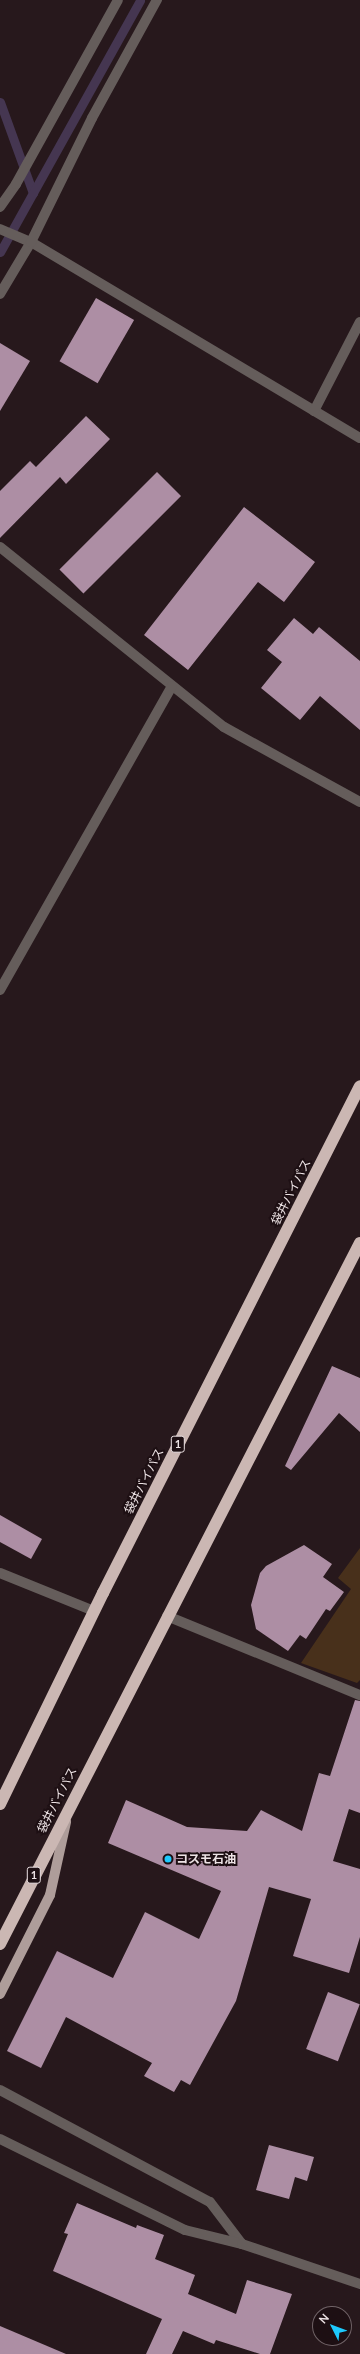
<!DOCTYPE html>
<html>
<head>
<meta charset="utf-8">
<style>
	body { margin:0 }
	#map { position:relative; width:360px; height:2354px; overflow:hidden; background:#27181c; font-family:Lato,"Noto Sans JP",sans-serif }
	div>[style] { position:absolute }
	.green>* { inset:0; background:#48301b }
	.stream>* { height:9px; margin:-4.5px; padding:0 4.5px; transform-origin:4.5px; border-radius:4.5px; background:#453651 }
	.building>* { inset:0; background:#ad8ea4; transform-origin:0 0 }
	.minor>* { height:10px; margin:-5px; padding:0 5px; transform-origin:5px; border-radius:5px; background:#655d5b }
	.major>* { height:10px; margin:-5px; padding:0 5px; transform-origin:5px; border-radius:5px; background:#ae9d9a }
	.highway>* { height:12px; margin:-6px; padding:0 6px; transform-origin:6px; border-radius:6px; background:#cbb7b3 }
	.dots>* { width:11px; height:11px; translate:-50% -50%; box-sizing:border-box; border:2px solid #1d0f13; border-radius:50% }
	span { translate:-50% -50%; white-space:nowrap; text-align:center; line-height:1.15; -webkit-text-stroke:4px #1d0f13; paint-order:stroke }
	.shield-label span { padding:1px 3px; background:#1d0f13; border:1px solid; border-radius:3px; -webkit-text-stroke-width:0 }
	.shield-label { font-size:11px; color:#ece2e4; font-weight:700 }
	.street-label { font-size:12px; color:#ece2e4 }
	.poi-label { font-size:12px; color:#ece2e4; font-weight:700 }
	.left { translate:0 -50%; text-align:left }
	.north { position:absolute; left:312px; top:2306px; width:40px; height:40px; box-sizing:border-box; background:#1d0f13; border:1px solid #706367; border-radius:50%; rotate:312deg; font-size:11px; font-weight:700; line-height:16px; text-align:center; color:#ece2e4 }
	.north::after { content:''; display:block; margin:auto; width:14px; height:18px; background:#1dc9fd; clip-path:polygon(50% 0,100% 100%,50% 72%,0 100%) }
</style>
</head>
<body>
<div id="map">
	<div class="green">
		<i style="clip-path:polygon(360px 1548px,360px 1680px,357px 1683px,301px 1663px,351px 1589px,338px 1578px)"></i>
	</div>
	<div class="stream">
		<i style="left:0;top:102px;width:97px;rotate:70.1deg"></i>
		<i style="left:0;top:252px;width:288px;rotate:-60.9deg"></i>
	</div>
	<div class="building">
		<i style="left:96px;top:298px;width:44px;height:73px;rotate:30deg"></i>
		<i style="clip-path:polygon(0 343px,30px 361px,0 411px)"></i>
		<i style="clip-path:polygon(86px 416px,110px 439px,66px 484px,60px 477px,0 538px,0 491px,30px 461px,36px 467px)"></i>
		<i style="left:157px;top:472px;width:34px;height:138px;rotate:45deg"></i>
		<i style="clip-path:polygon(244px 507px,315px 562px,284px 602px,258px 582px,188px 670px,144px 635px)"></i>
		<i style="clip-path:polygon(294px 618px,313px 634px,319px 627px,360px 661px,360px 730px,320px 696px,300px 720px,261px 688px,282px 662px,267px 650px)"></i>
		<i style="clip-path:polygon(332px 1366px,360px 1378px,360px 1432px,339px 1413px,291px 1470px,285px 1466px)"></i>
		<i style="clip-path:polygon(0 1515px,42px 1539px,31px 1559px,0 1542px)"></i>
		<i style="clip-path:polygon(304px 1545px,332px 1564px,323px 1577px,344px 1592px,330px 1611px,326px 1609px,306px 1639px,300px 1635px,288px 1651px,256px 1629px,251px 1605px,260px 1573px,266px 1566px)"></i>
		<i style="clip-path:polygon(355px 1700px,360px 1701px,360px 1813px,349px 1809px,333px 1861px,360px 1869px,360px 1937px,349px 1973px,293px 1956px,311px 1899px,269px 1887px,236px 2001px,190px 2085px,181px 2080px,174px 2092px,144px 2076px,152px 2063px,66px 2017px,41px 2068px,7px 2051px,57px 1951px,113px 1978px,145px 1912px,199px 1939px,221px 1891px,108px 1843px,126px 1800px,187px 1827px,247px 1831px,261px 1810px,302px 1831px,319px 1773px,330px 1776px)"></i>
		<i style="left:328px;top:1992px;width:34px;height:61px;rotate:21deg"></i>
		<i style="clip-path:polygon(269px 2145px,314px 2157px,307px 2181px,295px 2177px,289px 2199px,256px 2190px)"></i>
		<i style="clip-path:polygon(77px 2203px,136px 2228px,137px 2225px,164px 2235px,155px 2259px,195px 2275px,188px 2294px,236px 2314px,247px 2280px,292px 2294px,270px 2354px,260px 2354px,216px 2340px,214px 2344px,183px 2331px,172px 2354px,146px 2354px,162px 2319px,53px 2271px,68px 2234px,64px 2233px)"></i>
		<i style="clip-path:polygon(0 2326px,66px 2354px,0 2354px)"></i>
	</div>
	<div class="minor">
		<i style="left:0;top:207px;width:28px;rotate:-55deg"></i>
		<i style="left:16px;top:184px;width:210px;rotate:-61deg"></i>
		<i style="left:0;top:229px;width:34px;rotate:23deg"></i>
		<i style="left:31px;top:242px;width:383px;rotate:30.8deg"></i>
		<i style="left:0;top:294px;width:61px;rotate:-59.2deg"></i>
		<i style="left:31px;top:242px;width:138px;rotate:-63.8deg"></i>
		<i style="left:92px;top:118px;width:135px;rotate:-61.2deg"></i>
		<i style="left:314px;top:411px;width:100px;rotate:-62.7deg"></i>
		<i style="left:0;top:547px;width:287px;rotate:38.8deg"></i>
		<i style="left:224px;top:727px;width:155px;rotate:28.9deg"></i>
		<i style="left:0;top:990px;width:349px;rotate:-60.5deg"></i>
		<i style="left:0;top:1573px;width:101px;rotate:22deg"></i>
		<i style="left:167px;top:1616px;width:209px;rotate:22.3deg"></i>
		<i style="left:0;top:2090px;width:238px;rotate:28.1deg"></i>
		<i style="left:210px;top:2202px;width:53px;rotate:52.7deg"></i>
		<i style="left:0;top:2139px;width:206px;rotate:26.2deg"></i>
		<i style="left:185px;top:2230px;width:59px;rotate:13.8deg"></i>
		<i style="left:242px;top:2244px;width:125px;rotate:18.7deg"></i>
	</div>
	<div class="major">
		<i style="left:0;top:1994px;width:111px;rotate:-63.2deg"></i>
		<i style="left:50px;top:1895px;width:75px;rotate:-77.6deg"></i>
	</div>
	<div class="highway">
		<i style="left:0;top:1804px;width:235px;rotate:-64deg"></i>
		<i style="left:103px;top:1593px;width:568px;rotate:-63.12deg"></i>
		<i style="left:0;top:1944px;width:788px;rotate:-62.82deg"></i>
	</div>
	<div class="dots">
		<i style="left:168px;top:1859px;background:#1dc9fd"></i>
	</div>
	<div class="shield-label">
		<span style="left:178px;top:1444px">1</span>
		<span style="left:34px;top:1875px">1</span>
	</div>
	<div class="street-label">
		<span style="left:291px;top:1192px;rotate:-63deg">袋井バイパス</span>
		<span style="left:144px;top:1481px;rotate:-63deg">袋井バイパス</span>
		<span style="left:57px;top:1800px;rotate:-63deg">袋井バイパス</span>
	</div>
	<div class="poi-label">
		<span class="left" style="left:176px;top:1859px">コスモ石油</span>
	</div>
	<div class="north">N</div>
</div>
</body>
</html>
